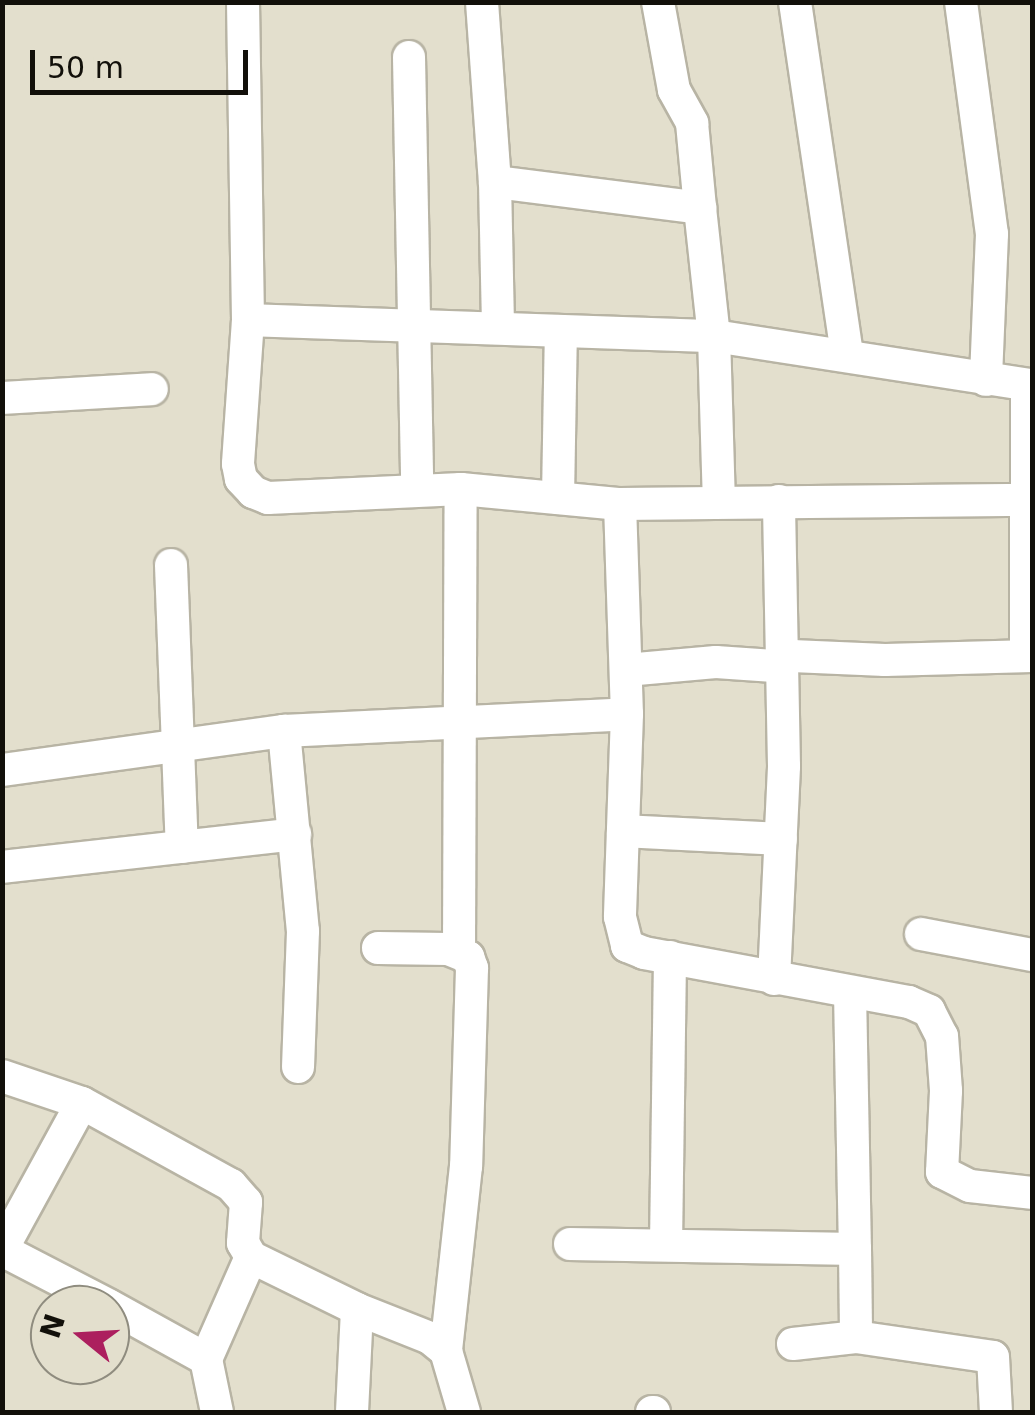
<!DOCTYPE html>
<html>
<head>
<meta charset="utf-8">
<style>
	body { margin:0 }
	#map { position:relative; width:1035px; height:1415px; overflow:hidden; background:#e3dfcd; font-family:"DejaVu Sans",sans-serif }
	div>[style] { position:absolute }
	.roads { filter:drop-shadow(2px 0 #b8b4a4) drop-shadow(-2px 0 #b8b4a4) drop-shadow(0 2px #b8b4a4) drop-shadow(0 -2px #b8b4a4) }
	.street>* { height:32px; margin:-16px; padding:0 16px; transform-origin:16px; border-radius:16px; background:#fff }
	span { translate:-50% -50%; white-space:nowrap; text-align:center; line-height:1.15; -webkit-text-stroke:8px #e3dfcd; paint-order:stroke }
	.frame { position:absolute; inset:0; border:5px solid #12100a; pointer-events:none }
	.north { position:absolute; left:30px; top:1285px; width:100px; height:100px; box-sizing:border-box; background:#e3dfcd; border:2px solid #8f8c7f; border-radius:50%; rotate:288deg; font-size:28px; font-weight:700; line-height:40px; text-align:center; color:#12100a }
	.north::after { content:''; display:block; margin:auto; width:35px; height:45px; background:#ac1f5e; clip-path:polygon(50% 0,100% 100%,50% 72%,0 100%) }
	.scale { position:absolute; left:30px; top:50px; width:218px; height:45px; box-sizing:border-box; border:5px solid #12100a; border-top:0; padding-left:12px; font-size:30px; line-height:35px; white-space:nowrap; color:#12100a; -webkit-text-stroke:8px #e3dfcd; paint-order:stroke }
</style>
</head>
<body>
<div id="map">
	<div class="roads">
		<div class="street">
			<i style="left:243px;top:2px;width:318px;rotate:89.1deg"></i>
			<i style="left:248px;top:320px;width:144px;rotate:94deg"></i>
			<i style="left:238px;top:464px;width:15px;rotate:79deg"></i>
			<i style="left:241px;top:479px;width:18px;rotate:47deg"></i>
			<i style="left:253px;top:492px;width:16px;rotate:22deg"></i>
			<i style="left:268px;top:498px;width:193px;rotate:-2.7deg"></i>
			<i style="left:461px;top:489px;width:160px;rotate:5.4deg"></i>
			<i style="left:620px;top:504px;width:412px;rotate:-0.6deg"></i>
			<i style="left:482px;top:2px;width:180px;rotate:85.9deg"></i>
			<i style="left:495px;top:182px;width:207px;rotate:7.2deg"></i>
			<i style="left:700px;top:208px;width:129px;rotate:83.8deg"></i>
			<i style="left:714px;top:336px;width:166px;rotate:88.3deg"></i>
			<i style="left:658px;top:2px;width:89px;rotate:79.7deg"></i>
			<i style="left:674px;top:90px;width:38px;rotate:61deg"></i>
			<i style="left:692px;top:123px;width:85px;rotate:84.6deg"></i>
			<i style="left:795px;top:2px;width:355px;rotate:81.6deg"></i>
			<i style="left:961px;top:2px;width:234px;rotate:82.4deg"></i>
			<i style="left:992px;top:234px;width:146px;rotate:92.4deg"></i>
			<i style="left:409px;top:57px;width:432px;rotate:88.9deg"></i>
			<i style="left:495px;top:182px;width:146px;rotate:88.8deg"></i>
			<i style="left:248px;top:320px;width:466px;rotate:2deg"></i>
			<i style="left:714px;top:336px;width:322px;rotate:8.8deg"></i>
			<i style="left:2px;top:398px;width:150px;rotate:-3.4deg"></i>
			<i style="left:558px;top:498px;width:167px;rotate:-89deg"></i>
			<i style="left:620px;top:504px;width:210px;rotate:88.1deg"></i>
			<i style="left:627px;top:714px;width:203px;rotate:92deg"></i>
			<i style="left:620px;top:917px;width:30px;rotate:76deg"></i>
			<i style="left:627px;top:946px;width:18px;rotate:22deg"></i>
			<i style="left:644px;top:953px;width:269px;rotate:10.5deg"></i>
			<i style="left:909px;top:1002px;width:22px;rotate:24deg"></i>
			<i style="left:929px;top:1011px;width:28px;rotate:63deg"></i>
			<i style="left:942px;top:1036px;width:55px;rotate:85.8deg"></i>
			<i style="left:946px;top:1091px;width:81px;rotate:92.8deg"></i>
			<i style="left:942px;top:1172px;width:31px;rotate:27deg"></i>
			<i style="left:970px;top:1186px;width:62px;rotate:6.4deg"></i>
			<i style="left:171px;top:565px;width:282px;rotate:87.8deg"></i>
			<i style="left:1026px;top:656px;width:271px;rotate:-89.8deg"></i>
			<i style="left:626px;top:670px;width:90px;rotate:-5.1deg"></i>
			<i style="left:716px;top:662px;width:58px;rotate:3.9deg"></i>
			<i style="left:774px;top:666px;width:21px;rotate:-29deg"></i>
			<i style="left:792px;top:656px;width:93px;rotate:2.5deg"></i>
			<i style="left:885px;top:660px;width:147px;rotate:-1.6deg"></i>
			<i style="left:284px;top:731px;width:201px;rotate:84.6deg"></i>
			<i style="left:303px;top:931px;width:136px;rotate:92.1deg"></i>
			<i style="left:2px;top:770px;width:285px;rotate:-7.9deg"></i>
			<i style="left:284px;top:731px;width:343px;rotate:-2.8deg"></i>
			<i style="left:623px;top:831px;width:158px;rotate:2.9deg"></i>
			<i style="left:2px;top:867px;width:295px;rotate:-6.4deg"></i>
			<i style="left:921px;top:934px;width:113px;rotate:10.7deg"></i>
			<i style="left:378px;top:948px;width:70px;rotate:0.8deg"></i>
			<i style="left:448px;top:949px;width:22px;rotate:22deg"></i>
			<i style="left:468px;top:957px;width:12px;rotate:70deg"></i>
			<i style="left:472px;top:968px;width:198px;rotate:91.7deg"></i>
			<i style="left:466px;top:1166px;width:186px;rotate:96.2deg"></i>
			<i style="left:459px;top:952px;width:463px;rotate:-89.8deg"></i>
			<i style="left:774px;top:979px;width:213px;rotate:-87.3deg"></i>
			<i style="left:784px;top:766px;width:265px;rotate:-91.1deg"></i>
			<i style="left:850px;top:992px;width:257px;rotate:88.9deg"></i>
			<i style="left:2px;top:1076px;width:84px;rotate:18.6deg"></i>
			<i style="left:82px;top:1103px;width:170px;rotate:28.8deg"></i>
			<i style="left:231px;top:1185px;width:23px;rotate:49deg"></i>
			<i style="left:246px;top:1202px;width:41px;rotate:94.2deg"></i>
			<i style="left:243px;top:1243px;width:16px;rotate:60deg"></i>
			<i style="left:251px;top:1257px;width:118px;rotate:26.1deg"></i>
			<i style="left:357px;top:1309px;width:79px;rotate:21.7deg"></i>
			<i style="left:430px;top:1338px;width:21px;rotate:39deg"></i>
			<i style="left:446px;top:1351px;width:64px;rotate:73.6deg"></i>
			<i style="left:570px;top:1244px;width:285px;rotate:1deg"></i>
			<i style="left:855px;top:1249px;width:88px;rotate:89.3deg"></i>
			<i style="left:856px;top:1337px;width:138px;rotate:8.3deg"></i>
			<i style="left:993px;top:1357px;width:55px;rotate:86.9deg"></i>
			<i style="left:666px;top:1245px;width:288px;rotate:-89.2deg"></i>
			<i style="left:2px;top:1249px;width:166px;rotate:-61.3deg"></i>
			<i style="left:2px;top:1250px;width:119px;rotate:27.4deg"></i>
			<i style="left:110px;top:1306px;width:110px;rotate:28.9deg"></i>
			<i style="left:206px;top:1359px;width:54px;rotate:78.3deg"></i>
			<i style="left:793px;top:1344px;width:63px;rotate:-6.3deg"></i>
			<i style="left:206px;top:1359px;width:111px;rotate:-66.2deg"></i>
			<i style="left:352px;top:1412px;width:103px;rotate:-87.2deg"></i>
			<i style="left:652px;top:1412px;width:2px"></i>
		</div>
	</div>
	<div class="frame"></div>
	<div class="north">N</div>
	<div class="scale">50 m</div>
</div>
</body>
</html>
